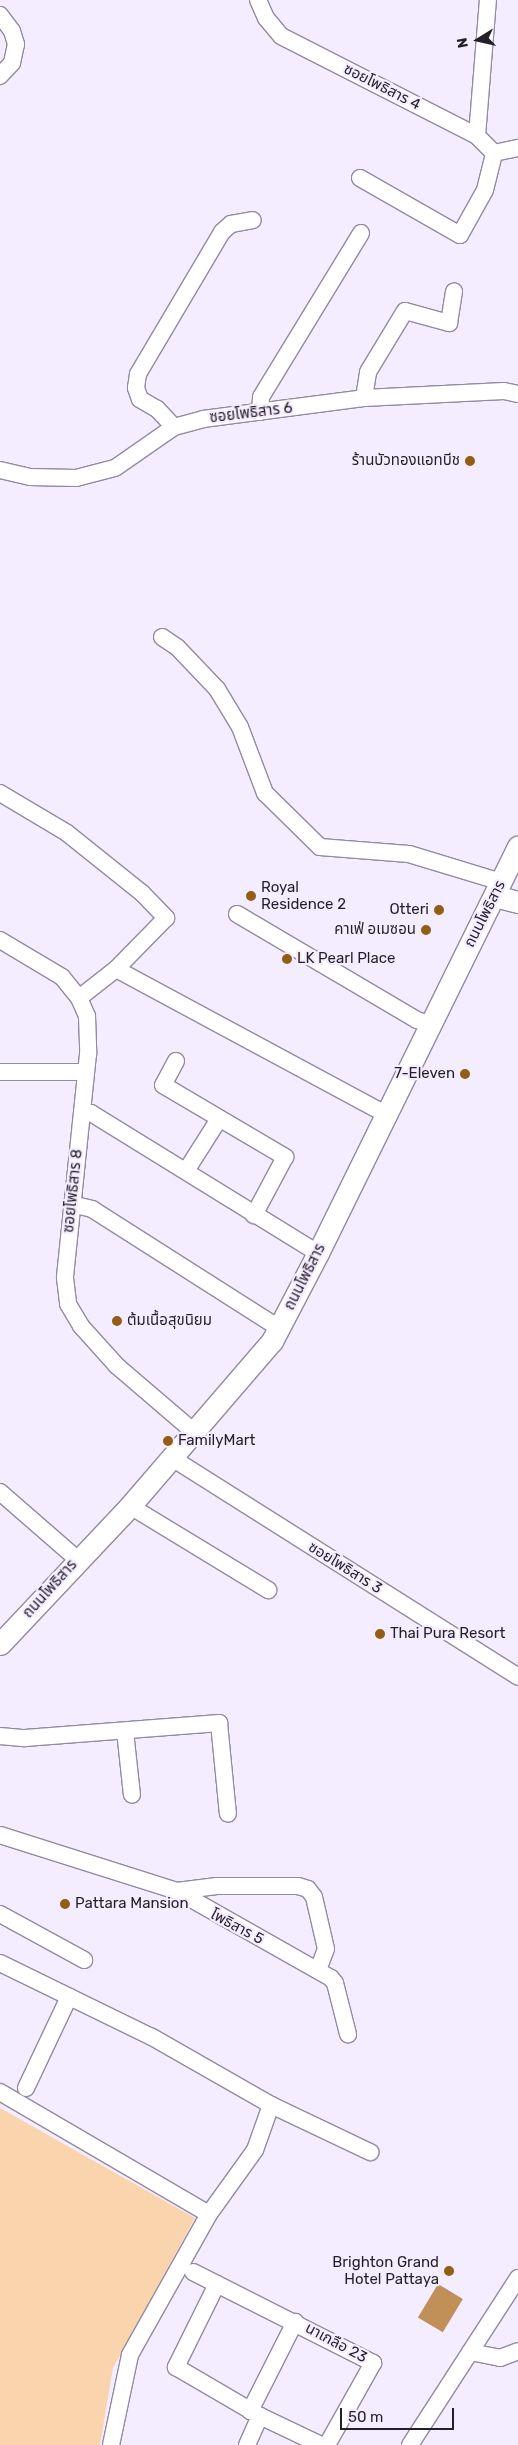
<!DOCTYPE html>
<html>
<head>
<meta charset="utf-8">
<style>
	body { margin:0 }
	#map { position:relative; width:518px; height:2445px; overflow:hidden; background:#f4ecff; font-family:Rubik,"Noto Sans Thai",sans-serif }
	div>[style] { position:absolute }
	.green>* { inset:0; background:#fad4ac }
	.water>* { inset:0; background:#c19058; transform-origin:0 0 }
	.roads { filter:drop-shadow(1px 0 #948aa0) drop-shadow(-1px 0 #948aa0) drop-shadow(0 1px #948aa0) drop-shadow(0 -1px #948aa0) }
	.minor>* { height:16px; margin:-8px; padding:0 8px; transform-origin:8px; border-radius:8px; background:#fff }
	.tertiary>* { height:21px; margin:-10.5px; padding:0 10.5px; transform-origin:10.5px; border-radius:10.5px; background:#fff }
	.dots>* { width:14px; height:14px; translate:-50% -50%; box-sizing:border-box; border:2px solid #f4ecff; border-radius:50% }
	span { translate:-50% -50%; white-space:nowrap; text-align:center; line-height:1.15; -webkit-text-stroke:4.5px #f4ecff; paint-order:stroke }
	.street-label { font-size:15px; color:#231f28 }
	.poi-label { font-size:15px; color:#231f28 }
	.right { translate:-100% -50%; text-align:right }
	.left { translate:0 -50%; text-align:left }
	.north { position:absolute; left:453px; top:15px; width:50px; height:50px; -webkit-text-stroke:4px #f4ecff; paint-order:stroke; rotate:260deg; font-size:14px; font-weight:700; line-height:20px; text-align:center; color:#231f28 }
	.north::after { content:''; display:block; margin:auto; width:18px; height:22px; background:#231f28; clip-path:polygon(50% 0,100% 100%,50% 72%,0 100%) }
	.scale { position:absolute; left:340px; top:2408px; width:114px; height:22px; box-sizing:border-box; border:2px solid #231f28; border-top:0; padding-left:6px; font-size:15px; line-height:18px; white-space:nowrap; color:#231f28; -webkit-text-stroke:4px #f4ecff; paint-order:stroke }
</style>
</head>
<body>
<div id="map">
	<div class="green">
		<i style="clip-path:polygon(0 2108px,195px 2218px,113px 2368px,100px 2445px,0 2445px)"></i>
	</div>
	<div class="water">
		<i style="left:438px;top:2284px;width:29px;height:39px;rotate:31deg"></i>
	</div>
	<div class="roads">
		<div class="minor">
			<i style="left:258px;top:0;width:20px;rotate:66deg"></i>
			<i style="left:266px;top:18px;width:23px;rotate:50deg"></i>
			<i style="left:281px;top:36px;width:220px;rotate:27deg"></i>
			<i style="left:477px;top:136px;width:24px;rotate:45deg"></i>
			<i style="left:494px;top:153px;width:25px;rotate:-12deg"></i>
			<i style="left:0;top:15px;width:20px;rotate:53deg"></i>
			<i style="left:12px;top:31px;width:14px;rotate:73deg"></i>
			<i style="left:16px;top:44px;width:19px;rotate:102deg"></i>
			<i style="left:12px;top:63px;width:18px;rotate:133deg"></i>
			<i style="left:477px;top:136px;width:136px;rotate:-85.4deg"></i>
			<i style="left:360px;top:178px;width:115px;rotate:29.7deg"></i>
			<i style="left:460px;top:235px;width:51px;rotate:-60.9deg"></i>
			<i style="left:485px;top:190px;width:38px;rotate:-76deg"></i>
			<i style="left:364px;top:398px;width:26px;rotate:-81deg"></i>
			<i style="left:368px;top:372px;width:71px;rotate:-58.8deg"></i>
			<i style="left:405px;top:311px;width:46px;rotate:15.3deg"></i>
			<i style="left:449px;top:323px;width:32px;rotate:-81deg"></i>
			<i style="left:260px;top:412px;width:15px;rotate:-86deg"></i>
			<i style="left:261px;top:397px;width:192px;rotate:-58.6deg"></i>
			<i style="left:174px;top:427px;width:25px;rotate:-133deg"></i>
			<i style="left:157px;top:409px;width:20px;rotate:-150deg"></i>
			<i style="left:140px;top:399px;width:12px;rotate:-110deg"></i>
			<i style="left:136px;top:388px;width:14px;rotate:-82deg"></i>
			<i style="left:138px;top:374px;width:165px;rotate:-59.4deg"></i>
			<i style="left:222px;top:232px;width:12px;rotate:-42deg"></i>
			<i style="left:231px;top:224px;width:22px;rotate:-10deg"></i>
			<i style="left:0;top:470px;width:31px;rotate:13deg"></i>
			<i style="left:30px;top:477px;width:46px;rotate:1.2deg"></i>
			<i style="left:76px;top:478px;width:40px;rotate:-14.4deg"></i>
			<i style="left:115px;top:468px;width:72px;rotate:-34.8deg"></i>
			<i style="left:174px;top:427px;width:30px;rotate:-15deg"></i>
			<i style="left:203px;top:419px;width:162px;rotate:-7.4deg"></i>
			<i style="left:364px;top:398px;width:140px;rotate:-2.9deg"></i>
			<i style="left:504px;top:391px;width:14px;rotate:12deg"></i>
			<i style="left:162px;top:637px;width:18px;rotate:34deg"></i>
			<i style="left:177px;top:647px;width:58px;rotate:46.4deg"></i>
			<i style="left:217px;top:689px;width:44px;rotate:58.8deg"></i>
			<i style="left:240px;top:727px;width:71px;rotate:69.3deg"></i>
			<i style="left:265px;top:793px;width:77px;rotate:44.5deg"></i>
			<i style="left:320px;top:847px;width:89px;rotate:4.5deg"></i>
			<i style="left:409px;top:854px;width:96px;rotate:16.9deg"></i>
			<i style="left:0;top:793px;width:78px;rotate:30.8deg"></i>
			<i style="left:67px;top:833px;width:96px;rotate:38.7deg"></i>
			<i style="left:142px;top:893px;width:35px;rotate:46deg"></i>
			<i style="left:166px;top:918px;width:71px;rotate:134.4deg"></i>
			<i style="left:116px;top:969px;width:47px;rotate:141.9deg"></i>
			<i style="left:237px;top:914px;width:209px;rotate:30.5deg"></i>
			<i style="left:417px;top:1020px;width:13px;rotate:18deg"></i>
			<i style="left:0;top:940px;width:72px;rotate:30.8deg"></i>
			<i style="left:62px;top:977px;width:27px;rotate:51deg"></i>
			<i style="left:79px;top:998px;width:20px;rotate:66deg"></i>
			<i style="left:87px;top:1016px;width:38px;rotate:88deg"></i>
			<i style="left:88px;top:1054px;width:225px;rotate:95.9deg"></i>
			<i style="left:65px;top:1278px;width:26px;rotate:83deg"></i>
			<i style="left:68px;top:1304px;width:26px;rotate:59deg"></i>
			<i style="left:81px;top:1326px;width:54px;rotate:48deg"></i>
			<i style="left:117px;top:1366px;width:101px;rotate:40.6deg"></i>
			<i style="left:116px;top:969px;width:306px;rotate:28.3deg"></i>
			<i style="left:176px;top:1061px;width:27px;rotate:118deg"></i>
			<i style="left:163px;top:1085px;width:142px;rotate:30.5deg"></i>
			<i style="left:285px;top:1157px;width:66px;rotate:118.1deg"></i>
			<i style="left:0;top:1072px;width:86px"></i>
			<i style="left:82px;top:1112px;width:9px;rotate:6deg"></i>
			<i style="left:91px;top:1113px;width:267px;rotate:31.7deg"></i>
			<i style="left:186px;top:1171px;width:62px;rotate:-57.6deg"></i>
			<i style="left:71px;top:1204px;width:22px;rotate:13deg"></i>
			<i style="left:92px;top:1209px;width:222px;rotate:32.5deg"></i>
			<i style="left:172px;top:1458px;width:409px;rotate:32.3deg"></i>
			<i style="left:0;top:1492px;width:102px;rotate:41deg"></i>
			<i style="left:130px;top:1506px;width:162px;rotate:31.3deg"></i>
			<i style="left:125px;top:1731px;width:64px;rotate:83.8deg"></i>
			<i style="left:0;top:1736px;width:25px;rotate:5deg"></i>
			<i style="left:25px;top:1738px;width:195px;rotate:-4.4deg"></i>
			<i style="left:219px;top:1723px;width:91px;rotate:84.4deg"></i>
			<i style="left:0;top:1835px;width:186px;rotate:17.6deg"></i>
			<i style="left:177px;top:1891px;width:177px;rotate:29.5deg"></i>
			<i style="left:331px;top:1978px;width:6px;rotate:51deg"></i>
			<i style="left:335px;top:1983px;width:53px;rotate:75.7deg"></i>
			<i style="left:177px;top:1891px;width:40px;rotate:-7.1deg"></i>
			<i style="left:217px;top:1886px;width:81px"></i>
			<i style="left:298px;top:1886px;width:10px;rotate:17deg"></i>
			<i style="left:308px;top:1889px;width:10px;rotate:53deg"></i>
			<i style="left:314px;top:1897px;width:53px;rotate:77deg"></i>
			<i style="left:326px;top:1949px;width:22px;rotate:111deg"></i>
			<i style="left:0;top:1914px;width:96px;rotate:28.7deg"></i>
			<i style="left:0;top:1963px;width:169px;rotate:26deg"></i>
			<i style="left:152px;top:2037px;width:137px;rotate:29.7deg"></i>
			<i style="left:271px;top:2105px;width:110px;rotate:25.4deg"></i>
			<i style="left:26px;top:2088px;width:101px;rotate:-64.7deg"></i>
			<i style="left:0;top:2092px;width:242px;rotate:30.3deg"></i>
			<i style="left:209px;top:2214px;width:162px;rotate:119.3deg"></i>
			<i style="left:130px;top:2355px;width:92px;rotate:101.9deg"></i>
			<i style="left:209px;top:2214px;width:79px;rotate:-54.3deg"></i>
			<i style="left:255px;top:2150px;width:48px;rotate:-70.4deg"></i>
			<i style="left:193px;top:2272px;width:202px;rotate:26.8deg"></i>
			<i style="left:373px;top:2363px;width:94px;rotate:119.3deg"></i>
			<i style="left:217px;top:2284px;width:93px;rotate:116.3deg"></i>
			<i style="left:176px;top:2367px;width:97px;rotate:30.3deg"></i>
			<i style="left:260px;top:2416px;width:68px;rotate:25.4deg"></i>
			<i style="left:470px;top:2352px;width:31px;rotate:11deg"></i>
			<i style="left:500px;top:2358px;width:19px;rotate:-21deg"></i>
			<i style="left:250px;top:2411px;width:100px;rotate:-63.2deg"></i>
			<i style="left:247px;top:2445px;width:32px;rotate:-66deg"></i>
			<i style="left:410px;top:2445px;width:199px;rotate:-57.1deg"></i>
		</div>
		<div class="tertiary">
			<i style="left:495px;top:896px;width:24px;rotate:15deg"></i>
			<i style="left:0;top:1644px;width:190px;rotate:-46.7deg"></i>
			<i style="left:130px;top:1506px;width:218px;rotate:-49.3deg"></i>
			<i style="left:272px;top:1341px;width:99px;rotate:-62.4deg"></i>
			<i style="left:318px;top:1253px;width:453px;rotate:-63.8deg"></i>
		</div>
	</div>
	<div class="dots">
		<i style="left:470px;top:461px;background:#935d13"></i>
		<i style="left:251px;top:896px;background:#935d13"></i>
		<i style="left:439px;top:910px;background:#935d13"></i>
		<i style="left:426px;top:930px;background:#935d13"></i>
		<i style="left:287px;top:959px;background:#935d13"></i>
		<i style="left:465px;top:1074px;background:#935d13"></i>
		<i style="left:117px;top:1321px;background:#935d13"></i>
		<i style="left:168px;top:1441px;background:#935d13"></i>
		<i style="left:380px;top:1634px;background:#935d13"></i>
		<i style="left:65px;top:1904px;background:#935d13"></i>
		<i style="left:449px;top:2271px;background:#935d13"></i>
	</div>
	<div class="street-label">
		<span style="left:382px;top:87px;rotate:27deg">ซอยโพธิสาร 4</span>
		<span style="left:251px;top:413px;rotate:-7deg">ซอยโพธิสาร 6</span>
		<span style="left:485px;top:914px;rotate:-63deg">ถนนโพธิสาร</span>
		<span style="left:73px;top:1191px;rotate:-84deg">ซอยโพธิสาร 8</span>
		<span style="left:305px;top:1277px;rotate:-63deg">ถนนโพธิสาร</span>
		<span style="left:345px;top:1568px;rotate:32deg">ซอยโพธิสาร 3</span>
		<span style="left:50px;top:1589px;rotate:-48deg">ถนนโพธิสาร</span>
		<span style="left:237px;top:1927px;rotate:28deg">โพธิสาร 5</span>
		<span style="left:336px;top:2343px;rotate:28deg">นาเกลือ 23</span>
	</div>
	<div class="poi-label">
		<span class="right" style="left:460px;top:461px">ร้านบัวทองแอทบีช</span>
		<span class="left" style="left:261px;top:896px">Royal<br>Residence 2</span>
		<span class="right" style="left:429px;top:910px">Otteri</span>
		<span class="right" style="left:416px;top:930px">คาเฟ่ อเมซอน</span>
		<span class="left" style="left:297px;top:959px">LK Pearl Place</span>
		<span class="right" style="left:455px;top:1074px">7-Eleven</span>
		<span class="left" style="left:127px;top:1321px">ต้มเนื้อสุขนิยม</span>
		<span class="left" style="left:178px;top:1441px">FamilyMart</span>
		<span class="left" style="left:390px;top:1634px">Thai Pura Resort</span>
		<span class="left" style="left:75px;top:1904px">Pattara Mansion</span>
		<span class="right" style="left:439px;top:2271px">Brighton Grand<br>Hotel Pattaya</span>
	</div>
	<div class="north">N</div>
	<div class="scale">50 m</div>
</div>
</body>
</html>
